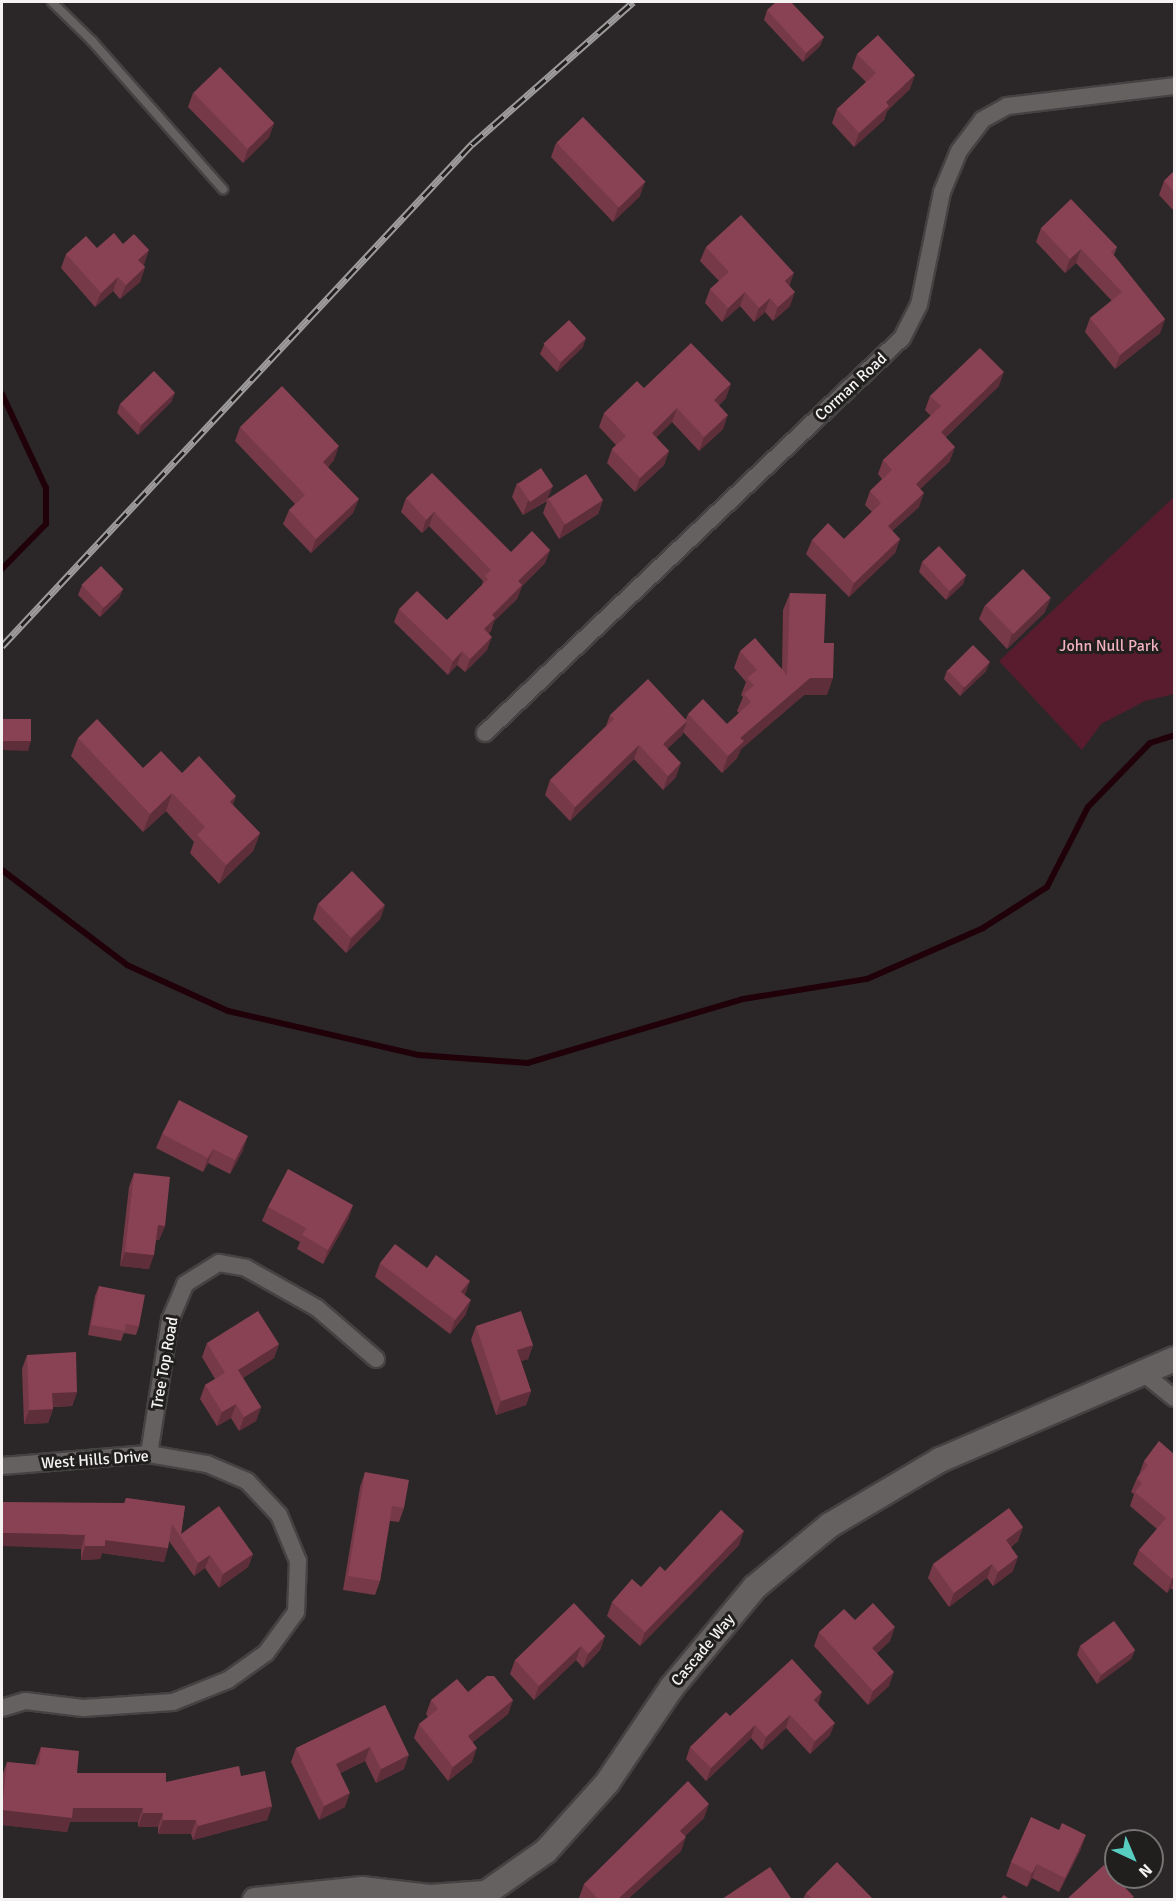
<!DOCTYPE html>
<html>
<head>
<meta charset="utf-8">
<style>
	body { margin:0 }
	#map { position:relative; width:1176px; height:1901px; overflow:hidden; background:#2b2728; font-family:Signika,sans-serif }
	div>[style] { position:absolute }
	.green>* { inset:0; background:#591c2f }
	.stream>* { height:6px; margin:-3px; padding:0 3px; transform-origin:3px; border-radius:3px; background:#20010a }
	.roads { filter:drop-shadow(2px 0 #454243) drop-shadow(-2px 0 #454243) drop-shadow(0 2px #454243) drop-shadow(0 -2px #454243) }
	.lane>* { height:8px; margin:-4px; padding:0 4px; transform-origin:4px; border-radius:4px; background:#656161 }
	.street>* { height:16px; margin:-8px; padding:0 8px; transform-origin:8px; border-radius:8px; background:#656161 }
	.secondary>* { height:24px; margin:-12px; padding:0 12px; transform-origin:12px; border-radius:12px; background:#656161 }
	.rail>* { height:7px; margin-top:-3.5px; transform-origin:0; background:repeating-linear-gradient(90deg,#211e1e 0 14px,#9e9b9c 0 28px); box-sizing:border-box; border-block:2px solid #9e9b9c }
	.wall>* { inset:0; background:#753948 }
	.shaded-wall>* { inset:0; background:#5f2e3b }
	.building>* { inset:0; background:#884254; transform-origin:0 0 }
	span { translate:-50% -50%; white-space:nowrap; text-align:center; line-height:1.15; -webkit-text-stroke:6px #211e1e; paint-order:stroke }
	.street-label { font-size:16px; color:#f5f2f3 }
	.park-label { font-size:16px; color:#f2b2bf }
	.frame { position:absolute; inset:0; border:3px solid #f5f2f3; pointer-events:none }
	.north { position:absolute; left:1104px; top:1829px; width:60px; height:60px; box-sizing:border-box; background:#211e1e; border:2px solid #767373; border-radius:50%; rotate:136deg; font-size:16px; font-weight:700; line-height:24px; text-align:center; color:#f5f2f3 }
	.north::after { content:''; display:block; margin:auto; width:21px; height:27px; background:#58cec0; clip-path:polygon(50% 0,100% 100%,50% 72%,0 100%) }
</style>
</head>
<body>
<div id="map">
	<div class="green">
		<i style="clip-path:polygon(1174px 497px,1174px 694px,1145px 701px,1101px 724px,1082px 750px,999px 661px)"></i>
	</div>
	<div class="stream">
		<i style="left:2px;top:394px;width:104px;rotate:64.9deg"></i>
		<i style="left:46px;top:488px;width:36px;rotate:90deg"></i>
		<i style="left:46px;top:524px;width:63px;rotate:134.4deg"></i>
		<i style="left:2px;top:870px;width:157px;rotate:37.2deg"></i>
		<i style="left:127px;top:965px;width:111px;rotate:24.5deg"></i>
		<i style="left:228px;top:1011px;width:196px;rotate:13deg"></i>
		<i style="left:419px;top:1055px;width:109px;rotate:4.2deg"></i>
		<i style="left:528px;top:1063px;width:224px;rotate:-16.6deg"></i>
		<i style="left:743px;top:999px;width:126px;rotate:-9.2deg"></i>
		<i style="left:867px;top:979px;width:127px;rotate:-23.7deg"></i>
		<i style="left:983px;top:928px;width:76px;rotate:-32.6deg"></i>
		<i style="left:1047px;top:887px;width:90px;rotate:-62.9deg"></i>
		<i style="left:1088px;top:807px;width:89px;rotate:-45.9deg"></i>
		<i style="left:1150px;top:743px;width:25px;rotate:-18deg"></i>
	</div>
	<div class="roads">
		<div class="lane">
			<i style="left:52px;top:2px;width:56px;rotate:44.3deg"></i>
			<i style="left:92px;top:41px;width:198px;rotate:48.5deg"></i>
		</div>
		<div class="street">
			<i style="left:485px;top:733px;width:574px;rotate:-43.45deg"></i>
			<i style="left:902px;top:338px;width:37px;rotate:-63deg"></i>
			<i style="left:919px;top:305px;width:115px;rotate:-78.5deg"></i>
			<i style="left:942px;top:192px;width:44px;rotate:-67.5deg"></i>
			<i style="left:959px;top:151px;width:39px;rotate:-53deg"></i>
			<i style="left:982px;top:120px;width:29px;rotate:-29deg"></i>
			<i style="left:1007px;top:106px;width:168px;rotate:-6.8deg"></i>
			<i style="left:1142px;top:1372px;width:41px;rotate:39.1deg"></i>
			<i style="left:149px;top:1454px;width:136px;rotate:-81.1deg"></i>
			<i style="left:170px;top:1320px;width:39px;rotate:-67deg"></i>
			<i style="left:185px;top:1284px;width:40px;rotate:-32deg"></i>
			<i style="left:219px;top:1263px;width:27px;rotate:10deg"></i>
			<i style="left:246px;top:1268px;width:81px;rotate:29.4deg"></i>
			<i style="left:317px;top:1308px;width:78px;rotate:40.8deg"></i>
			<i style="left:2px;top:1466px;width:147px;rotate:-4.7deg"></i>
			<i style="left:149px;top:1454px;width:59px;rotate:9.8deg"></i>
			<i style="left:207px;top:1464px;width:43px;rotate:23deg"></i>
			<i style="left:247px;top:1481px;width:47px;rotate:46.7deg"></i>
			<i style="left:279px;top:1515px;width:50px;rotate:67.6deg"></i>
			<i style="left:298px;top:1561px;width:51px;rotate:92.2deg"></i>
			<i style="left:296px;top:1612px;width:51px;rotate:126.2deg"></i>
			<i style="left:266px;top:1653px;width:47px;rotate:144.6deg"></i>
			<i style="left:228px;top:1680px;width:59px;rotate:158.2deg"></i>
			<i style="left:173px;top:1702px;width:90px;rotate:176.2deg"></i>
			<i style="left:83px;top:1708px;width:58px;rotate:-173.1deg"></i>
			<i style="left:25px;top:1701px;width:24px;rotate:163deg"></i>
		</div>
		<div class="secondary">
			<i style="left:255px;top:1900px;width:108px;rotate:-5.9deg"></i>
			<i style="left:362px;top:1889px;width:68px;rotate:6.7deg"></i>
			<i style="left:430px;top:1897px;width:56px;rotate:-4.1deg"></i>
			<i style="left:486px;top:1893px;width:73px;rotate:-35deg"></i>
			<i style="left:546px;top:1851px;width:91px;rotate:-48.1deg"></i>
			<i style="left:607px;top:1783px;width:116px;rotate:-55.9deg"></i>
			<i style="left:672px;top:1687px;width:130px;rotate:-50.3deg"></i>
			<i style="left:755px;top:1587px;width:97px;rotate:-39.6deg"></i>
			<i style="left:830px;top:1525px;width:128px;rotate:-30.6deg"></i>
			<i style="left:940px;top:1460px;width:255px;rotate:-23.3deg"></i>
		</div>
	</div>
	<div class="rail">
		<i style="left:2px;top:646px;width:688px;rotate:-46.89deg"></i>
		<i style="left:472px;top:144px;width:215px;rotate:-41.4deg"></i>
	</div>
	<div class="wall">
		<i style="clip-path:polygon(767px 10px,824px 37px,820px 46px,803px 62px,764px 20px)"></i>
		<i style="clip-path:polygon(857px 54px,910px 89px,887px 111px,884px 120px,854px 147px,832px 123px,837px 109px,866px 82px,852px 68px)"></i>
		<i style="clip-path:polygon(193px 93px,274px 123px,269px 137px,243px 163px,188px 107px)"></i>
		<i style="clip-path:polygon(556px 143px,640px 196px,613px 222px,551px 157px)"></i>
		<i style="clip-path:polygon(1174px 171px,1174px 211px,1159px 195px,1164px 181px)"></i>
		<i style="clip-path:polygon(1041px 228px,1117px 247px,1114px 255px,1165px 319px,1160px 333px,1115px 369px,1085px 332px,1090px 318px,1112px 301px,1076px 263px,1065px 273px,1036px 242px)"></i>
		<i style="clip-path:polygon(123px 244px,149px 250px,143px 265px,145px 267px,140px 282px,120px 299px,113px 291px,95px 307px,61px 268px,66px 254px)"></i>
		<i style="clip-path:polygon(706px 247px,790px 286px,790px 306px,773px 321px,765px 312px,754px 322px,740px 306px,722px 322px,705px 303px,710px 289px,719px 281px,700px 261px)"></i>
		<i style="clip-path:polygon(544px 345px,583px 347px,557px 372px,540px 354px)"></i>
		<i style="clip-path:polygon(999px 386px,946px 437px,950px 461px,920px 489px,919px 507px,892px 531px,900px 539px,895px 553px,849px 597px,806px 554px,812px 540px,844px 539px,872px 512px,865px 505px,870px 491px,882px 479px,878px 474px,883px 460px,931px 416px,925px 410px,930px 396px)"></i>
		<i style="clip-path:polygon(644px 388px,726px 398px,719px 405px,723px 429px,699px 451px,672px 422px,656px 437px,669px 451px,664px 465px,635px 492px,607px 463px,612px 449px,616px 445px,599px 427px,604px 413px)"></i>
		<i style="clip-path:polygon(175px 393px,171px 402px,138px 435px,117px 413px,120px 404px)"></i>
		<i style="clip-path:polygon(240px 427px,334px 460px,328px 467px,353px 513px,311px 553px,283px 524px,289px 510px,295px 504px,235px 441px)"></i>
		<i style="clip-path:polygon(517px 483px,548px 498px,603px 500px,598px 514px,559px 539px,543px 513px,547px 501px,523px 515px,512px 497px)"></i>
		<i style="clip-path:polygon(406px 498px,511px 552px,550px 550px,545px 563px,522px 586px,517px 599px,494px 621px,491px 631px,489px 633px,487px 650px,465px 672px,457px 665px,448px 675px,394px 622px,399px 609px,447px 620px,482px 585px,483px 581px,429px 526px,422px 533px,401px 512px)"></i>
		<i style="clip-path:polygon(922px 562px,966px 575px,963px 584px,946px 600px,919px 572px)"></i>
		<i style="clip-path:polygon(82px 585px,123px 589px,119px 598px,100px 617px,78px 595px)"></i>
		<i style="clip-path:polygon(790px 593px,824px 643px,827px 695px,804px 695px,741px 749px,737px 758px,722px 773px,683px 732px,682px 735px,667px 749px,676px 777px,663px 790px,634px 759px,570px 821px,545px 795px,550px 780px,606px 726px,610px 715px,686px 719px,688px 714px,727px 724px,739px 713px,737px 711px,743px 697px,741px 695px,746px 682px,734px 668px,740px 651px,782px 669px,783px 610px)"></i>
		<i style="clip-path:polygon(985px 605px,1045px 612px,1007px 649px,979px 619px)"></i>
		<i style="clip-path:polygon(947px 670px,986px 671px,960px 696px,944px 679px)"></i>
		<i style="clip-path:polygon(78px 738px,143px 768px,182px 773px,233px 805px,260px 833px,253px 851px,219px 884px,190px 853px,194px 842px,166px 811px,143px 832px,71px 756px)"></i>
		<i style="clip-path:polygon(318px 904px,385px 905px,380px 919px,346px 953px,313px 919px)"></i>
		<i style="clip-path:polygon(162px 1134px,243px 1150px,230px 1174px,208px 1163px,203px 1172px,156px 1148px)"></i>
		<i style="clip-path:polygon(134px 1173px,165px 1226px,159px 1240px,156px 1240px,149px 1269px,120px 1266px,129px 1187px)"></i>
		<i style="clip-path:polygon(353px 1205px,348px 1219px,323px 1264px,297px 1249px,300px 1242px,262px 1221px,268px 1207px)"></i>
		<i style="clip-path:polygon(380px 1263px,427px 1268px,465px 1295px,466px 1314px,450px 1334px,375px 1277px)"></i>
		<i style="clip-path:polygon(99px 1286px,139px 1326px,136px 1335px,124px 1333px,121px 1341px,88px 1335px,95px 1296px)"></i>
		<i style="clip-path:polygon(476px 1326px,533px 1345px,528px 1359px,521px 1361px,531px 1391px,526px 1405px,496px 1415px,471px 1340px)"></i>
		<i style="clip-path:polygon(207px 1343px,279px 1344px,274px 1358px,243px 1378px,261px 1407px,256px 1421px,239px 1431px,231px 1418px,217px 1426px,200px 1399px,205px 1385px,215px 1379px,202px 1357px)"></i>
		<i style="clip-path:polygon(27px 1355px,77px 1392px,72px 1406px,53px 1407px,53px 1409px,48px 1423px,24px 1424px,22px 1369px)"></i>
		<i style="clip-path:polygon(1174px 1454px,1174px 1591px,1171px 1588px,1167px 1593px,1133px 1564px,1139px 1550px,1157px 1529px,1130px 1506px,1134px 1494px,1131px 1492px,1137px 1478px,1139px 1475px,1144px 1461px)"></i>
		<i style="clip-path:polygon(365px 1472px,404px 1508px,399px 1522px,390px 1521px,380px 1581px,375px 1595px,343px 1590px,360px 1487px)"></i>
		<i style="clip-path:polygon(126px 1498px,185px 1506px,181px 1534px,253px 1554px,248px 1567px,219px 1588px,205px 1568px,194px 1576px,169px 1541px,164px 1562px,102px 1553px,100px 1559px,81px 1560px,81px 1549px,46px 1547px,124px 1503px)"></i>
		<i style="clip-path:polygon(1023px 1527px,1018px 1541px,1011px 1547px,1013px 1571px,993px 1586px,987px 1578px,949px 1607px,928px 1578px,933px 1564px)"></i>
		<i style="clip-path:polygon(739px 1545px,640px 1646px,607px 1616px,612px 1602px,641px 1587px)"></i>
		<i style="clip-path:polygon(855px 1620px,890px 1641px,877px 1653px,889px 1686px,868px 1705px,814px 1646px,819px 1632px)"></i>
		<i style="clip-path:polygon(605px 1636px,600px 1650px,583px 1668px,576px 1660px,534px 1700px,510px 1674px,515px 1660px)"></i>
		<i style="clip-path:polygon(1080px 1646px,1135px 1650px,1131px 1659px,1097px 1684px,1077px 1655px)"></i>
		<i style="clip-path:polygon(468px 1692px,513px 1700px,508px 1714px,473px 1742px,472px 1762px,448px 1781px,414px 1738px,419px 1724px,428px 1717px,426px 1714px,431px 1700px)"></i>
		<i style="clip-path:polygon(818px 1704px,830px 1735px,810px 1754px,786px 1728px,762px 1750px,751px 1738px,706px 1781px,686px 1759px,690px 1747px,730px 1716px)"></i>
		<i style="clip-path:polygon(385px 1705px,404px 1769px,376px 1783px,365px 1761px,340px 1773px,345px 1807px,319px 1820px,291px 1762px,296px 1748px)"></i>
		<i style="clip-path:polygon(41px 1747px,77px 1773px,166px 1782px,241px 1776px,272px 1806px,267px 1820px,193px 1840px,191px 1834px,158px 1834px,158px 1827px,138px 1827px,138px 1822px,70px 1822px,67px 1832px,2px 1825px,2px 1776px,7px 1762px,35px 1765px,36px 1761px)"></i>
		<i style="clip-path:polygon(704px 1818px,685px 1836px,681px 1851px,628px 1899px,580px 1899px,579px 1898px,584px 1884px)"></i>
		<i style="clip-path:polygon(1081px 1849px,1059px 1892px,1032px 1878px,1027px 1887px,1006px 1876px,1011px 1862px)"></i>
		<i style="clip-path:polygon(806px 1893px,873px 1899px,803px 1899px)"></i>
	</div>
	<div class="shaded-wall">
		<i style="clip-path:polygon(824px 37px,820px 46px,803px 62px,806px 53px)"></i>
		<i style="clip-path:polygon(915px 75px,910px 89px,887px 111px,884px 120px,854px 147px,859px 133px,886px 102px)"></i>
		<i style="clip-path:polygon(274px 123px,269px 137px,243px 163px,248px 149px)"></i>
		<i style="clip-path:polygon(645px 182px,640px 196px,613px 222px,618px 208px)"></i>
		<i style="clip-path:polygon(1081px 249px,1076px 263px,1065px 273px,1070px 259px)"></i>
		<i style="clip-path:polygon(149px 250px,144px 265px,133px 274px,138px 260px)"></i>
		<i style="clip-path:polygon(145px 267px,140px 282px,120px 299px,126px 285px)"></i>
		<i style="clip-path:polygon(794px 273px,789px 287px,785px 281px)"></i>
		<i style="clip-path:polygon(118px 277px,113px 291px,95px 307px,101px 293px)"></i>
		<i style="clip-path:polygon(745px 292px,740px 306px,722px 322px,728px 308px)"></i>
		<i style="clip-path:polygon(795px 292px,790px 306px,773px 321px,778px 307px)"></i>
		<i style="clip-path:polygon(770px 298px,765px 312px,754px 322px,759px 308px)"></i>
		<i style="clip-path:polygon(1165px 319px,1160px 333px,1115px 369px,1120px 355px)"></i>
		<i style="clip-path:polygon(586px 338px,583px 347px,557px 372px,561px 362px)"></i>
		<i style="clip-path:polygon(1004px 372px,999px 386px,936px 446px,941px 432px)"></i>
		<i style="clip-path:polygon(731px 384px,726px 398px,709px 414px,714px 400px)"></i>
		<i style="clip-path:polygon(175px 393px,171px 402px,138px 435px,141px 425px)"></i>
		<i style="clip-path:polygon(677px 408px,672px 422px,647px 447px,652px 433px)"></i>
		<i style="clip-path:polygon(728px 415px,723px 429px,699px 451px,704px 437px)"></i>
		<i style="clip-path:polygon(339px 446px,334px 460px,318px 476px,323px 462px)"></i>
		<i style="clip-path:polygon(955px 447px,950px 461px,910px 498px,916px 484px)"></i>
		<i style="clip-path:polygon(669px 451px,664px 465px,635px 492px,640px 478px)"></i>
		<i style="clip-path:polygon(553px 486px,547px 500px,523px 515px,528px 501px)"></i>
		<i style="clip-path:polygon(924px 493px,919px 507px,882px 540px,888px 526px)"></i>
		<i style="clip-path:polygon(359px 499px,353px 513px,311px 553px,316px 539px)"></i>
		<i style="clip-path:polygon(603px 500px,598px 514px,559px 539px,564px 525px)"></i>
		<i style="clip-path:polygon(434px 512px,429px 526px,422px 533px,426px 520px)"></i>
		<i style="clip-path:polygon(900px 539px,895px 553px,849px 597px,854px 583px)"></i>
		<i style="clip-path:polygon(550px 550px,545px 563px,522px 586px,517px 599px,494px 621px,491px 631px,480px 643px,484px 629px,492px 615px,518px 581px)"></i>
		<i style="clip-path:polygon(966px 575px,963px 584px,946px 600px,950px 591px)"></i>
		<i style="clip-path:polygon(123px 589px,119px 598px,100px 617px,103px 608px)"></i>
		<i style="clip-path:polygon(1051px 598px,1045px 612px,1007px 649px,1012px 634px)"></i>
		<i style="clip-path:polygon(492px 637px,487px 650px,465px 672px,470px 659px)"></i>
		<i style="clip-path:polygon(462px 651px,457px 665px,448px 675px,453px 661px)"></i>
		<i style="clip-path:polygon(990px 662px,986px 671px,960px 696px,964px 687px)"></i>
		<i style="clip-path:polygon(810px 678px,833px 678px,827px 695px,804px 695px,741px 749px,737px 758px,722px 773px,728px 756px,740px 738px)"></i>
		<i style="clip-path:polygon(687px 721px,682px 735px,657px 758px,663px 744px)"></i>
		<i style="clip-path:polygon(2px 741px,31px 741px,28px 751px,2px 750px)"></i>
		<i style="clip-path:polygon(639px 745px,634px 759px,570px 821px,575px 807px)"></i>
		<i style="clip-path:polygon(681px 763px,676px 777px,663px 790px,668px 776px)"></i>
		<i style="clip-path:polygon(172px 793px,166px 811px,143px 832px,150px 814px)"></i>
		<i style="clip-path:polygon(236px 796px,230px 814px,230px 802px)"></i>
		<i style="clip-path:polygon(260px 833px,253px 851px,219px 884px,226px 865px)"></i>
		<i style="clip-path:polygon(385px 905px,380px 919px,346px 953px,351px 939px)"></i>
		<i style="clip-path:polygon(248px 1136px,243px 1150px,230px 1174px,235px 1160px)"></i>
		<i style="clip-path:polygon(213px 1149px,208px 1163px,203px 1172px,208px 1158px)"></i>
		<i style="clip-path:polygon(353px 1205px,348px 1219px,323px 1264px,328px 1250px)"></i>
		<i style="clip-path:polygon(158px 1225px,165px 1226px,159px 1240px,153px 1239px)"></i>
		<i style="clip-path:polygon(125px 1252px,154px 1255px,149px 1269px,120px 1266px)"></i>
		<i style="clip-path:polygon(470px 1281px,465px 1295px,461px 1292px)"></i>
		<i style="clip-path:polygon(471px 1300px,466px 1314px,450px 1334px,455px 1320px)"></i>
		<i style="clip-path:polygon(279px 1344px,274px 1358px,233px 1384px,238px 1370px)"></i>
		<i style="clip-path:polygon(533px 1345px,528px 1359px,512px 1364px,517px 1350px)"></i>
		<i style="clip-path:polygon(531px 1391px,526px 1405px,496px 1415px,501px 1401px)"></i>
		<i style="clip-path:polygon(77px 1392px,72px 1406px,47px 1407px,52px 1393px)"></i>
		<i style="clip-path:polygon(236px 1404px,231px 1418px,217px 1426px,222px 1412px)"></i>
		<i style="clip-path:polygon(261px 1407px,256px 1421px,239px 1431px,244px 1417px)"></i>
		<i style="clip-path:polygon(53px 1409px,48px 1423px,24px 1424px,29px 1410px)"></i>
		<i style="clip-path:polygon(1023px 1527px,1018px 1541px,1001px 1554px,1006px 1540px)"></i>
		<i style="clip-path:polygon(744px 1531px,739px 1545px,640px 1646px,645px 1632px)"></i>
		<i style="clip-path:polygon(2px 1533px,51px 1534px,85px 1535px,81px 1549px,2px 1546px)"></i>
		<i style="clip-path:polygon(105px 1540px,168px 1548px,164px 1562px,102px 1553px,100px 1559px,81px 1560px,85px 1546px)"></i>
		<i style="clip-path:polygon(253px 1554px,248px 1567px,219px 1588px,223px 1574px)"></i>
		<i style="clip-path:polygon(210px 1555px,205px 1568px,194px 1576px,198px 1563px)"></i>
		<i style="clip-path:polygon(1018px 1557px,1013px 1571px,993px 1586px,998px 1572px)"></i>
		<i style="clip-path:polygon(992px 1564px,987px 1578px,949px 1607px,954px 1593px)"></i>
		<i style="clip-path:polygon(1174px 1576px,1174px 1580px,1171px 1588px,1167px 1593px,1172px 1579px)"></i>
		<i style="clip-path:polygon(895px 1627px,890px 1641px,867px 1662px,872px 1648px)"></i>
		<i style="clip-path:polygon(605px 1636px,600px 1650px,583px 1668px,588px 1654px)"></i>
		<i style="clip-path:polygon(581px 1646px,576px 1660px,534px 1700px,539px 1686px)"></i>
		<i style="clip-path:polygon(1135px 1650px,1131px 1659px,1097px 1684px,1101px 1675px)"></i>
		<i style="clip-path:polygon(894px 1672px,889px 1686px,868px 1705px,873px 1691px)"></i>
		<i style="clip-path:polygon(822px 1692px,818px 1705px,814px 1700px)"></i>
		<i style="clip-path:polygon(513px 1700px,508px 1714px,463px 1750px,468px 1736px)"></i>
		<i style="clip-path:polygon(790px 1715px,786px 1728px,762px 1750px,766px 1737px)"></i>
		<i style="clip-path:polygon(835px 1723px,830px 1735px,810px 1754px,815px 1741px)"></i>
		<i style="clip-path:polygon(755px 1725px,751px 1738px,706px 1781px,711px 1768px)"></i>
		<i style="clip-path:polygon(370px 1747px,365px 1761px,331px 1778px,336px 1764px)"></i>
		<i style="clip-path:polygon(477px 1748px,472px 1762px,448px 1781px,453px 1767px)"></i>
		<i style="clip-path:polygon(409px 1755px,404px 1769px,376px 1783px,381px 1769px)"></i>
		<i style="clip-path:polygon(350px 1793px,345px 1807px,319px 1820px,324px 1806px)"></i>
		<i style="clip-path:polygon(709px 1804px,704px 1818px,675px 1845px,680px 1831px)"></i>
		<i style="clip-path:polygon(272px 1806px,267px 1820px,193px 1840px,198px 1826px)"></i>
		<i style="clip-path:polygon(73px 1808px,143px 1808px,138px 1822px,70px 1822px,67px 1832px,2px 1825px,2px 1810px)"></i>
		<i style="clip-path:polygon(143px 1813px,163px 1813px,158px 1827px,138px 1827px)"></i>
		<i style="clip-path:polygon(163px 1820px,196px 1820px,191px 1834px,158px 1834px)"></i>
		<i style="clip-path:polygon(1086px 1835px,1081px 1849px,1059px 1892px,1065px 1878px)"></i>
		<i style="clip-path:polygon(686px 1837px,681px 1851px,628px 1899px,619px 1899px,619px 1898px)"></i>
		<i style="clip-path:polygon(1037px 1864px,1032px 1878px,1027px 1887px,1032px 1873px)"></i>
	</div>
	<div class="building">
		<i style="clip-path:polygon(776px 2px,791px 2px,824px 37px,806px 53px,767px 10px)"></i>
		<i style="clip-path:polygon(878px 35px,915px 75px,886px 102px,889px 106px,859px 133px,837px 109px,876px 73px,857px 54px)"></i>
		<i style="left:220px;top:67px;width:78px;height:37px;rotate:46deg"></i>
		<i style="left:583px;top:117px;width:90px;height:37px;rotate:46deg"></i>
		<i style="clip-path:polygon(1174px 171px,1174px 192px,1164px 181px)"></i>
		<i style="clip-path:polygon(1071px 199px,1117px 247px,1111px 252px,1165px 319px,1120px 355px,1090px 318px,1122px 292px,1081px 249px,1070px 259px,1041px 228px)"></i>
		<i style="clip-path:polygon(741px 215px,794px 273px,785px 281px,795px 292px,778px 307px,770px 298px,759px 308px,745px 292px,728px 308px,710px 289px,729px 272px,706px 247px)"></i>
		<i style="clip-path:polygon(114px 233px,123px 244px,134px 234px,149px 250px,138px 260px,145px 267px,126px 285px,118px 277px,101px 293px,66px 254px,86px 236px,97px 248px)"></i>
		<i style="left:569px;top:320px;width:25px;height:35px;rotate:47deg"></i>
		<i style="clip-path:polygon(691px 343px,731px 384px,714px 400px,728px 415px,704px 437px,677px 408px,652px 433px,669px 451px,640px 478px,612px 449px,626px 436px,604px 413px,637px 381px,644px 388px)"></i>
		<i style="clip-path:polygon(980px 348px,1004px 372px,941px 432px,955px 447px,916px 484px,924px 493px,888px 526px,900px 539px,854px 583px,812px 540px,828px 523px,844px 539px,881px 503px,870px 491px,892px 470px,883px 460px,941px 406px,930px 396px)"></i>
		<i style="left:154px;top:371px;width:30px;height:47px;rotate:46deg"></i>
		<i style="clip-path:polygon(282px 386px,339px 446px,323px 462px,359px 499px,316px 539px,289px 510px,305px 495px,240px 427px)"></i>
		<i style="left:541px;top:468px;width:22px;height:28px;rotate:56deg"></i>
		<i style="clip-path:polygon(432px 473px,511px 552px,532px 531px,550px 550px,518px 581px,522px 585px,492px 615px,495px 618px,484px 629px,492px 637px,470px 659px,462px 651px,453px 661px,399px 609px,417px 591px,447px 620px,488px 579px,485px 576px,491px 570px,434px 512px,426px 520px,406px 498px)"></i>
		<i style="left:586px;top:474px;width:31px;height:45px;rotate:57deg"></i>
		<i style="left:939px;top:546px;width:40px;height:23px;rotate:47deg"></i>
		<i style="left:101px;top:566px;width:32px;height:27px;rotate:46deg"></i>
		<i style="left:1023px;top:569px;width:40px;height:52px;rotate:46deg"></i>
		<i style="clip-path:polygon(790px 593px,826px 594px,824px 643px,834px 643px,833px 678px,810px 678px,740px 738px,744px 741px,728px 756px,688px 714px,703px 699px,727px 724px,751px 702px,744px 694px,754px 685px,747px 678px,757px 670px,740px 651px,755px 638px,787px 675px)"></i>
		<i style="left:973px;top:645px;width:24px;height:36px;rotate:45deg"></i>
		<i style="clip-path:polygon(648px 679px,687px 721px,663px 744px,681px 763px,668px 776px,639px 745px,575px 807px,550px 780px,614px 719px,610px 715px)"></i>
		<i style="left:2px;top:719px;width:29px;height:22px"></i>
		<i style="clip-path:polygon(97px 719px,143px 768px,161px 751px,182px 773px,199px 756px,236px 796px,230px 802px,260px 833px,226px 865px,197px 835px,205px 827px,172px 793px,150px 814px,78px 738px)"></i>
		<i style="left:352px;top:871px;width:47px;height:47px;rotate:46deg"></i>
		<i style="clip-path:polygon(179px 1100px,248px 1136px,235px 1160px,213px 1149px,208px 1158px,162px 1134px)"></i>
		<i style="clip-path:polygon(288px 1169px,353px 1205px,328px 1250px,302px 1235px,306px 1228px,268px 1207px)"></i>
		<i style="clip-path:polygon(134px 1173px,170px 1177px,165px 1226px,158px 1225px,154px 1255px,125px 1252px)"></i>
		<i style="clip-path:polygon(395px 1244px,427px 1268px,436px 1255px,470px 1281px,461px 1292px,471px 1300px,455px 1320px,380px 1263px)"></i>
		<i style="clip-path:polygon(99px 1286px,145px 1295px,139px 1326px,126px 1324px,125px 1331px,91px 1325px)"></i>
		<i style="clip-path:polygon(258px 1311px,279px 1344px,238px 1370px,261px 1407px,244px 1417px,236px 1404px,222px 1412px,205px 1385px,225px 1373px,207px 1343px)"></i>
		<i style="clip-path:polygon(521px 1311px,533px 1345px,517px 1350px,531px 1391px,501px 1401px,476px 1326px)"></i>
		<i style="clip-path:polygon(76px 1352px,77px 1392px,52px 1393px,53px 1409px,29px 1410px,27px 1355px)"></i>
		<i style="clip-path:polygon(1159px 1441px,1174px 1454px,1174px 1576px,1172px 1579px,1139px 1550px,1166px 1518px,1135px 1492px,1142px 1483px,1137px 1478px,1148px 1465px,1144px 1461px)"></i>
		<i style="clip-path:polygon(365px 1472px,409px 1480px,404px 1508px,392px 1506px,380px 1581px,348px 1576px)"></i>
		<i style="clip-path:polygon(126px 1498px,185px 1506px,181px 1534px,219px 1506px,253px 1554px,223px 1574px,210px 1555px,198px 1563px,172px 1524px,168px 1548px,105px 1540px,105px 1546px,85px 1546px,85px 1535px,51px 1534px,2px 1533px,2px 1502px,125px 1503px)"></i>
		<i style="clip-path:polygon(1009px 1508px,1023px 1527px,1006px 1540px,1018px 1557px,998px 1572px,992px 1564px,954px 1593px,933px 1564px)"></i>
		<i style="clip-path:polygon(721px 1510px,744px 1531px,645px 1632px,612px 1602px,632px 1579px,641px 1587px,660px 1566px,665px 1571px)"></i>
		<i style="clip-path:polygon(574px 1603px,605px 1636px,588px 1654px,581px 1646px,539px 1686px,515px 1660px)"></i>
		<i style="clip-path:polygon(873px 1603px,895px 1627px,872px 1648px,894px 1672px,873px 1691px,819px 1632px,844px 1609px,855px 1620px)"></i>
		<i style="left:1114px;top:1621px;width:36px;height:42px;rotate:54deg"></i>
		<i style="clip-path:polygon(792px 1659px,822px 1692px,814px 1700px,835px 1723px,815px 1741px,790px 1715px,766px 1737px,755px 1725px,711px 1768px,690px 1747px,726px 1712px,730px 1716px)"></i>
		<i style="clip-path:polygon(487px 1676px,494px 1676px,513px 1700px,468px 1736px,477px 1748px,453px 1767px,419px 1724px,438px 1709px,431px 1700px,457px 1679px,468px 1692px)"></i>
		<i style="clip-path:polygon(385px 1705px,409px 1755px,381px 1769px,370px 1747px,336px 1764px,350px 1793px,324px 1806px,296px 1748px)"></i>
		<i style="clip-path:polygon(41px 1747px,79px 1751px,77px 1773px,166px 1773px,166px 1782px,239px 1766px,241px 1776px,265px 1771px,272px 1806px,198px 1826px,196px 1820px,163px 1820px,163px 1813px,143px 1813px,143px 1808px,73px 1808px,72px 1818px,2px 1810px,7px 1762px,39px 1765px)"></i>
		<i style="clip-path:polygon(688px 1781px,709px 1804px,680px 1831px,686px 1837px,619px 1898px,621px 1899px,598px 1899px,584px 1884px)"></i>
		<i style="clip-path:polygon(1031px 1817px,1059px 1830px,1062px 1823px,1086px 1835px,1065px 1878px,1037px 1864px,1032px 1873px,1011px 1862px)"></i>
		<i style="clip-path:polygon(837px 1862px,873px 1899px,813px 1899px,806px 1893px)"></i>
		<i style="clip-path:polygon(1104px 1865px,1134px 1897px,1131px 1899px,1067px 1899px)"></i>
		<i style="clip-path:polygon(770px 1867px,791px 1898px,790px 1899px,722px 1899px)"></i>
		<i style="clip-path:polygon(1004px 1895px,1009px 1899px,1000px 1899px)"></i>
	</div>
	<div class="street-label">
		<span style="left:851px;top:387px;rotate:-43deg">Corman Road</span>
		<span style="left:165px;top:1363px;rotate:-80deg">Tree Top Road</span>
		<span style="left:95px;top:1460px;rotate:-4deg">West Hills Drive</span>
		<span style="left:703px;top:1650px;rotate:-50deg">Cascade Way</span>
	</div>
	<div class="park-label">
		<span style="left:1109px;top:646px">John Null Park</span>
	</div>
	<div class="frame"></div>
	<div class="north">N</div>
</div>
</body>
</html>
